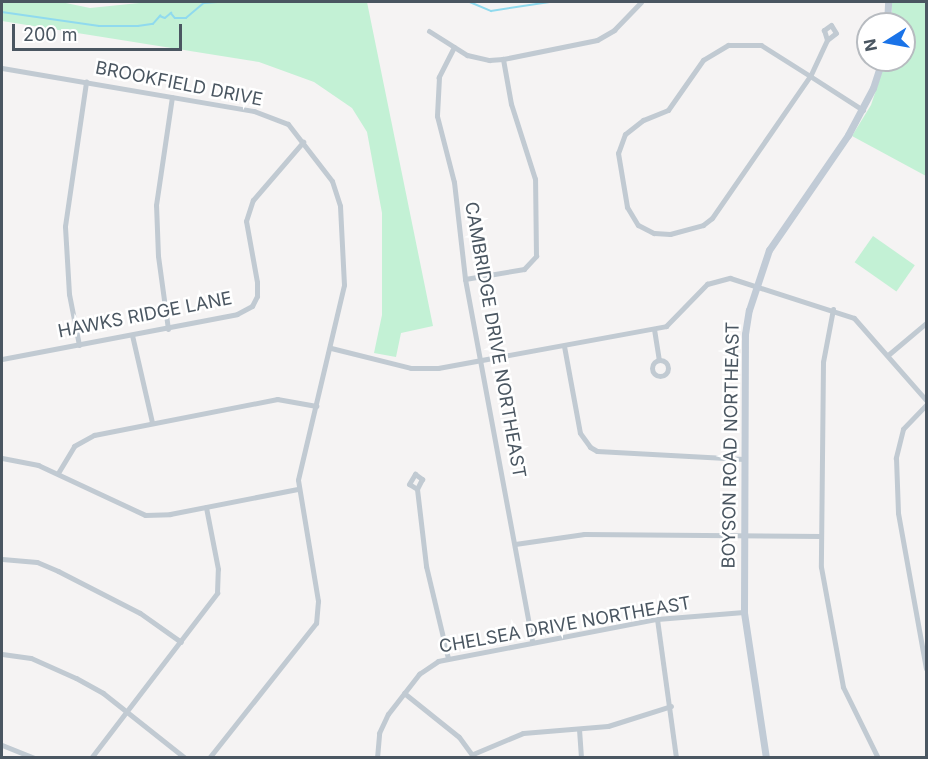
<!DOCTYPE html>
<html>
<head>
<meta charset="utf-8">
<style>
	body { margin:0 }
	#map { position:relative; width:928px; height:759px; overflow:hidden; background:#f5f3f3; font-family:Inter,sans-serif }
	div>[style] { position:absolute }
	.green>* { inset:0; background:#c3f1d5; transform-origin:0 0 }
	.stream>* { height:1.5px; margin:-0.75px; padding:0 0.75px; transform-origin:0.75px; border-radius:0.75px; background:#90daee }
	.minor>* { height:5px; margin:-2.5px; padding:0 2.5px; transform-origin:2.5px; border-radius:2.5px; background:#c1cad2 }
	.minor>.ring { margin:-2.5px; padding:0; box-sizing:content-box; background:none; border:5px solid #c1cad2; border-radius:50% }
	.secondary>* { height:7px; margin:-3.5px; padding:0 3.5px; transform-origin:3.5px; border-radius:3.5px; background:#c1cbd6 }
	span { translate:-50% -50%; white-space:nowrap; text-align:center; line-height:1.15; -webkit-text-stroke:5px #fff; paint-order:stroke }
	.street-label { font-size:18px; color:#4a5661 }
	.frame { position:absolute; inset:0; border:3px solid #4a5661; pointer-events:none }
	.north { position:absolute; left:856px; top:12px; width:60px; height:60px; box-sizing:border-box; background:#fff; border:2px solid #b7bbc0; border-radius:50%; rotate:259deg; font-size:16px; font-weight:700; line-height:24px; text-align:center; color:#4a5661 }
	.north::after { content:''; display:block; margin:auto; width:21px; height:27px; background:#1a73e8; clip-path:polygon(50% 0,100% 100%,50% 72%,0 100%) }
	.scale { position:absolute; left:12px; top:24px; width:170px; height:27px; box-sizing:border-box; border:3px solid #4a5661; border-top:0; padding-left:8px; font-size:18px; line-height:21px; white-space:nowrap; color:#4a5661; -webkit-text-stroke:4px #fff; paint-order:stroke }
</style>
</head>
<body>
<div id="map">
	<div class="green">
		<i style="clip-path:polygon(2px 2px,61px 2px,90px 8px,149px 2px,367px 2px,433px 326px,401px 333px,396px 357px,374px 353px,382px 315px,382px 213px,367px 132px,352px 108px,314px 82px,259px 62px,2px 21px)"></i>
		<i style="clip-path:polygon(892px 2px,926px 2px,926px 176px,852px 136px,871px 105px,886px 60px,904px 60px,904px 24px,892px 24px)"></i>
		<i style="left:873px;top:236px;width:51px;height:32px;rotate:35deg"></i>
	</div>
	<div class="stream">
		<i style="left:470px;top:2px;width:23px;rotate:23deg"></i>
		<i style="left:491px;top:11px;width:59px;rotate:-8.8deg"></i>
		<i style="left:2px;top:12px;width:98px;rotate:8.2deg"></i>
		<i style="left:99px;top:26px;width:39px"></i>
		<i style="left:138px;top:26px;width:15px;rotate:-8deg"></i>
		<i style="left:153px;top:24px;width:11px;rotate:-49deg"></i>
		<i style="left:160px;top:16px;width:5px;rotate:22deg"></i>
		<i style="left:165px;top:18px;width:8px;rotate:-40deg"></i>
		<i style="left:171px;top:13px;width:6px;rotate:51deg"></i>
		<i style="left:175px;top:18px;width:11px"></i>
		<i style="left:186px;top:18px;width:23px;rotate:-40deg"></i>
		<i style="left:204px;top:3px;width:13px;rotate:-4deg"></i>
	</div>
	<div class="minor">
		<i style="left:429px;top:31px;width:45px;rotate:32.3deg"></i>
		<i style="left:467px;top:55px;width:23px;rotate:13deg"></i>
		<i style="left:489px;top:60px;width:14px;rotate:-4deg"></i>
		<i style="left:503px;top:59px;width:96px;rotate:-11.4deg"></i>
		<i style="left:597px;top:40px;width:20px;rotate:-30deg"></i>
		<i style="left:614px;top:30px;width:39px;rotate:-46deg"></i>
		<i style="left:827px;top:40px;width:11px;rotate:-38deg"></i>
		<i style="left:836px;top:33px;width:9px;rotate:-122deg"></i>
		<i style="left:831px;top:25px;width:9px;rotate:144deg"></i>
		<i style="left:824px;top:30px;width:10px;rotate:73deg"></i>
		<i style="left:827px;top:40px;width:40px;rotate:115deg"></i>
		<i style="left:810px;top:76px;width:58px;rotate:-147.7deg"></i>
		<i style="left:761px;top:45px;width:33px;rotate:180deg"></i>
		<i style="left:728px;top:45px;width:29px;rotate:149deg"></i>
		<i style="left:703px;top:60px;width:61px;rotate:125deg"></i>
		<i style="left:668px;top:110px;width:27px;rotate:158deg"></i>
		<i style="left:643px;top:120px;width:23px;rotate:142deg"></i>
		<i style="left:625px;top:134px;width:20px;rotate:110deg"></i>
		<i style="left:618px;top:153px;width:55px;rotate:80.5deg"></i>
		<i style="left:627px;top:207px;width:21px;rotate:59deg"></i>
		<i style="left:638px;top:225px;width:18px;rotate:27deg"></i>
		<i style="left:654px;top:233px;width:16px;rotate:4deg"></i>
		<i style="left:670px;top:234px;width:34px;rotate:-15deg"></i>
		<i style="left:703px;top:225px;width:11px;rotate:-38deg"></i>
		<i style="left:712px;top:218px;width:173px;rotate:-55.4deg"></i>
		<i style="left:810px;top:76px;width:63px;rotate:32.7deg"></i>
		<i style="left:454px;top:47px;width:34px;rotate:117deg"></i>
		<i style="left:439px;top:77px;width:39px;rotate:93deg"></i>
		<i style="left:437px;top:116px;width:68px;rotate:75.6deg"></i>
		<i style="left:454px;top:182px;width:98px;rotate:83.5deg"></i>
		<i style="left:465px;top:279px;width:369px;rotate:79.5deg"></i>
		<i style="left:2px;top:68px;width:256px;rotate:9.7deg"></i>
		<i style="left:254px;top:111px;width:36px;rotate:21deg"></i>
		<i style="left:288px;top:124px;width:72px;rotate:52.3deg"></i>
		<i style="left:332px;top:181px;width:26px;rotate:72deg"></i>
		<i style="left:340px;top:206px;width:79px;rotate:87.1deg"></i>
		<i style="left:344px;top:285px;width:200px;rotate:103.3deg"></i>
		<i style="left:298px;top:480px;width:123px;rotate:80.6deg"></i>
		<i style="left:318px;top:601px;width:22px;rotate:95deg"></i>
		<i style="left:316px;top:623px;width:172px;rotate:128.4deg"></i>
		<i style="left:465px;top:279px;width:60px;rotate:-9.6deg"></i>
		<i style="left:524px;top:269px;width:18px;rotate:-47deg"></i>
		<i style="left:536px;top:256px;width:77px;rotate:-90.7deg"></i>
		<i style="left:535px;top:179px;width:79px;rotate:-107.7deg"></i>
		<i style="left:511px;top:104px;width:46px;rotate:-100.1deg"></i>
		<i style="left:833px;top:309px;width:54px;rotate:100.7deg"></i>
		<i style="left:823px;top:362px;width:205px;rotate:90.6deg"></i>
		<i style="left:821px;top:567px;width:122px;rotate:79.6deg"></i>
		<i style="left:843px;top:687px;width:79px;rotate:63.8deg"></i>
		<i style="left:168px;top:329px;width:74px;rotate:-97.8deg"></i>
		<i style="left:158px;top:256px;width:51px;rotate:-92.2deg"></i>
		<i style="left:156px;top:205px;width:109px;rotate:-81.6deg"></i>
		<i style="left:654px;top:329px;width:31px;rotate:81deg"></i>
		<i style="left:132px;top:335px;width:89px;rotate:77.1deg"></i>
		<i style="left:79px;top:345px;width:52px;rotate:-101.1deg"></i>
		<i style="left:69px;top:294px;width:68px;rotate:-93.4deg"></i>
		<i style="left:65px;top:226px;width:146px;rotate:-81.7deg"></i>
		<i style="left:564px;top:346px;width:88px;rotate:79.6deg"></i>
		<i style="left:580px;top:433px;width:17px;rotate:54deg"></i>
		<i style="left:590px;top:447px;width:8px;rotate:30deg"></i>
		<i style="left:597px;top:451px;width:147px;rotate:3.1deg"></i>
		<i style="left:331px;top:348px;width:82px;rotate:14deg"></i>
		<i style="left:411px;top:368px;width:27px"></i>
		<i style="left:438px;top:368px;width:232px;rotate:-10.4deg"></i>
		<i style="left:666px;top:326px;width:59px;rotate:-45.7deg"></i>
		<i style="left:707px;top:284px;width:24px;rotate:-15deg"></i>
		<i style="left:730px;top:278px;width:130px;rotate:17.9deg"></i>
		<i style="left:854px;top:318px;width:109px;rotate:48.7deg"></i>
		<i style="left:888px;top:355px;width:50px;rotate:-40.1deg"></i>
		<i style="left:2px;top:359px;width:239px;rotate:-10.8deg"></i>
		<i style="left:237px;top:314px;width:17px;rotate:-28deg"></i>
		<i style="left:252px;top:306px;width:11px;rotate:-63deg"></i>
		<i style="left:257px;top:296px;width:14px;rotate:-90deg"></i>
		<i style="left:257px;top:282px;width:62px;rotate:-100.2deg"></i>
		<i style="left:246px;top:221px;width:22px;rotate:-72deg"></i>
		<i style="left:253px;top:200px;width:77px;rotate:-49.2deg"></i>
		<i class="ring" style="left:652px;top:360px;width:11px;height:11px"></i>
		<i style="left:926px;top:405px;width:33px;rotate:134deg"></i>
		<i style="left:903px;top:429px;width:30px;rotate:104deg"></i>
		<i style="left:896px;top:458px;width:55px;rotate:87.9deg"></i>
		<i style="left:898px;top:513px;width:158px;rotate:79.8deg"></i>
		<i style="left:2px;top:458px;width:37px;rotate:11deg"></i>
		<i style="left:38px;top:465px;width:118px;rotate:25deg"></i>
		<i style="left:145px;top:515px;width:25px;rotate:-2deg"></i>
		<i style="left:170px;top:514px;width:130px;rotate:-11.1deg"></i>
		<i style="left:58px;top:473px;width:31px;rotate:-59deg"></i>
		<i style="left:74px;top:446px;width:23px;rotate:-29deg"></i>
		<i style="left:94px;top:435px;width:187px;rotate:-11.1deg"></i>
		<i style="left:277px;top:399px;width:40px;rotate:10deg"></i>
		<i style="left:417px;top:489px;width:9px;rotate:-148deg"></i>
		<i style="left:409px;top:484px;width:12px;rotate:-59deg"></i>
		<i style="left:415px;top:474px;width:9px;rotate:36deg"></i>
		<i style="left:422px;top:479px;width:11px;rotate:117deg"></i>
		<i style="left:417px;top:489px;width:78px;rotate:83.3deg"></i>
		<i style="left:426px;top:566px;width:95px;rotate:76.6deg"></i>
		<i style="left:515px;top:544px;width:70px;rotate:-8.2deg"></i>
		<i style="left:584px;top:534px;width:237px;rotate:0.5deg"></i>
		<i style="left:2px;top:559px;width:35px;rotate:5deg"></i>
		<i style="left:37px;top:562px;width:23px;rotate:23deg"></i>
		<i style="left:58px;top:571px;width:92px;rotate:27.1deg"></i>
		<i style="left:140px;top:613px;width:50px;rotate:35.3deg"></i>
		<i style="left:657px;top:619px;width:140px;rotate:82.2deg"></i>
		<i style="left:2px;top:654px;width:29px;rotate:8deg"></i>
		<i style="left:31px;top:658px;width:49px;rotate:24deg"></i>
		<i style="left:76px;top:678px;width:31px;rotate:29deg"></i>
		<i style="left:103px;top:693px;width:105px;rotate:38.4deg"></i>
		<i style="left:404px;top:693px;width:70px;rotate:38.7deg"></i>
		<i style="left:459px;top:737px;width:26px;rotate:54deg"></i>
		<i style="left:579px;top:729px;width:29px;rotate:86deg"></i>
		<i style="left:2px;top:745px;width:35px;rotate:22deg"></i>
		<i style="left:473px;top:754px;width:54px;rotate:-22.8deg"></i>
		<i style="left:523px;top:733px;width:85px;rotate:-4.7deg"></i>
		<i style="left:608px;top:726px;width:66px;rotate:-17.6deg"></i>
		<i style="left:91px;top:758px;width:208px;rotate:-52.6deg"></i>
		<i style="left:217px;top:593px;width:24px;rotate:-88deg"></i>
		<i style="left:218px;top:569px;width:63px;rotate:-101deg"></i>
		<i style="left:377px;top:758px;width:25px;rotate:-85deg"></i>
		<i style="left:379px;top:733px;width:21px;rotate:-65deg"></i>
		<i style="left:388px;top:714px;width:51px;rotate:-52.2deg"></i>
		<i style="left:419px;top:674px;width:23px;rotate:-34deg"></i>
		<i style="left:438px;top:661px;width:223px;rotate:-10.9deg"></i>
		<i style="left:657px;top:619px;width:87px;rotate:-4.6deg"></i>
	</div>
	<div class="secondary">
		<i style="left:887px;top:24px;width:22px;rotate:-87deg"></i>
		<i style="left:766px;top:758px;width:148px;rotate:-98.6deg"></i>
		<i style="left:744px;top:612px;width:278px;rotate:-89.8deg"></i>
		<i style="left:745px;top:334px;width:24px;rotate:-81deg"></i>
		<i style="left:749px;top:310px;width:63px;rotate:-71.6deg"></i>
		<i style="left:769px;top:250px;width:140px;rotate:-55.5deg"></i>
		<i style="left:848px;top:135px;width:53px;rotate:-62deg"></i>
		<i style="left:873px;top:88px;width:29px;rotate:-72deg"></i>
	</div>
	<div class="street-label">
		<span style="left:179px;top:84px;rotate:11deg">BROOKFIELD DRIVE</span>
		<span style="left:145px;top:315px;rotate:-11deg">HAWKS RIDGE LANE</span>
		<span style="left:495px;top:340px;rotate:80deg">CAMBRIDGE DRIVE NORTHEAST</span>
		<span style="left:731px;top:445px;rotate:-89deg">BOYSON ROAD NORTHEAST</span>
		<span style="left:565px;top:625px;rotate:-10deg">CHELSEA DRIVE NORTHEAST</span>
	</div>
	<div class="frame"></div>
	<div class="north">N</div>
	<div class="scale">200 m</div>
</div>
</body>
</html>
